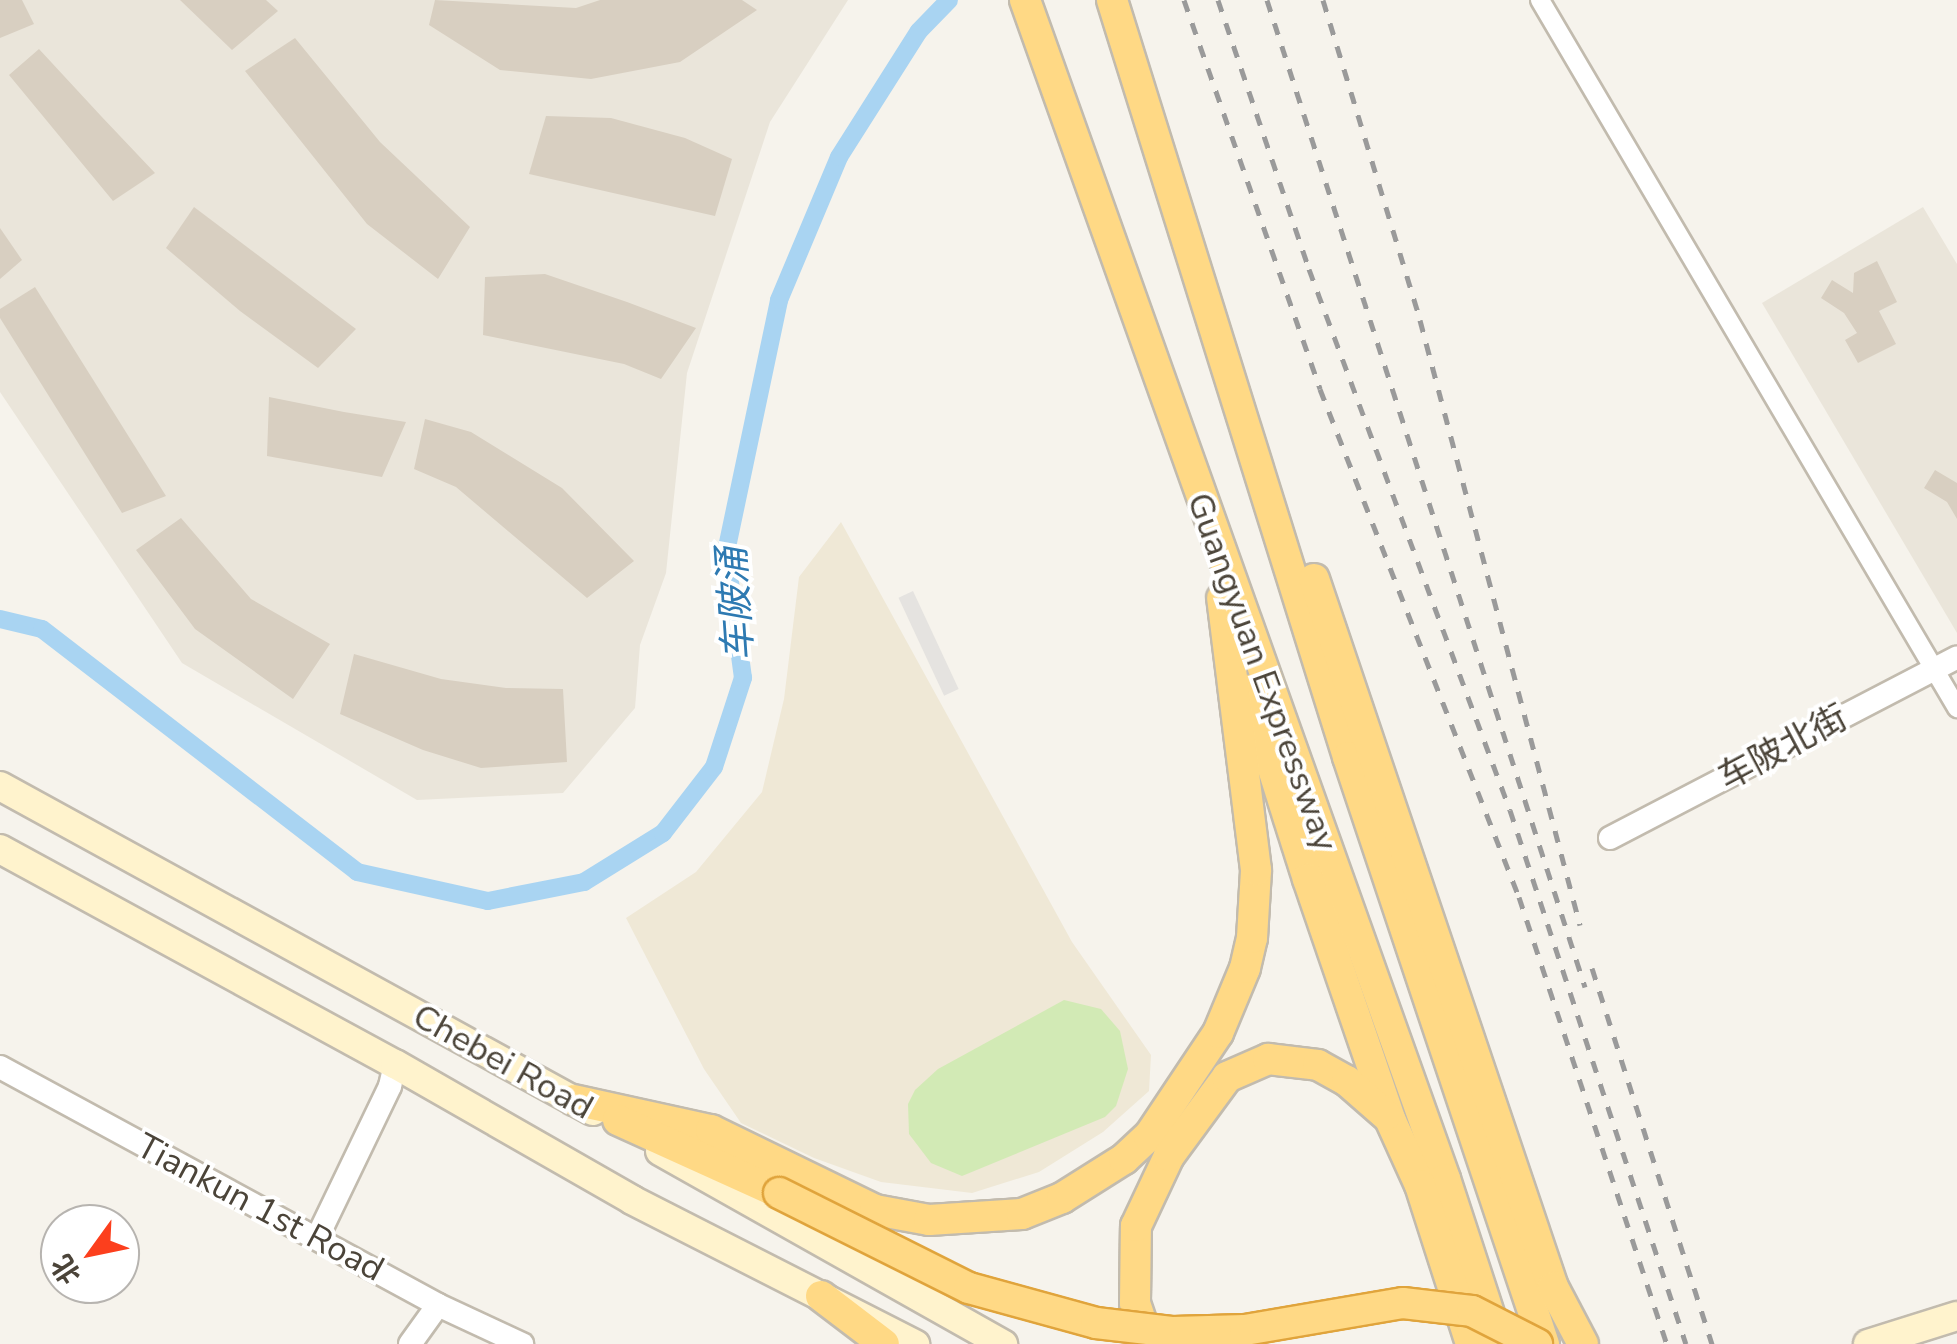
<!DOCTYPE html>
<html>
<head>
<meta charset="utf-8">
<style>
	body { margin:0 }
	#map { position:relative; width:1957px; height:1344px; overflow:hidden; background:#f6f3ec; font-family:"Nunito Sans","Noto Sans SC",sans-serif }
	div>[style] { position:absolute }
	.residential>* { inset:0; background:#eae5da }
	.education>* { inset:0; background:#efe8d6 }
	.green>* { inset:0; background:#d2eab5 }
	.parking>* { inset:0; background:#e5e3e0; transform-origin:0 0 }
	.canal>* { height:18px; margin:-9px; padding:0 9px; transform-origin:9px; border-radius:9px; background:#a9d4f2 }
	.building>* { inset:0; background:#d8cfc1 }
	.roads { filter:drop-shadow(2px 0 #c2bbae) drop-shadow(-2px 0 #c2bbae) drop-shadow(0 2px #c2bbae) drop-shadow(0 -2px #c2bbae) }
	.minor>* { height:18px; margin:-9px; padding:0 9px; transform-origin:9px; border-radius:9px; background:#fff }
	.tertiary>* { height:22px; margin:-11px; padding:0 11px; transform-origin:11px; border-radius:11px; background:#fff }
	.secondary>* { height:28px; margin:-14px; padding:0 14px; transform-origin:14px; border-radius:14px; background:#fff3cd }
	.trunk>* { height:30px; margin:-15px; padding:0 15px; transform-origin:15px; border-radius:15px; background:#ffd985 }
	.rail>* { height:5px; margin-top:-2.5px; transform-origin:0; background:repeating-linear-gradient(90deg,#9a9a9a 0 12px,transparent 0 24px) }
	.bridges { filter:drop-shadow(2px 0 #e0a43c) drop-shadow(-2px 0 #e0a43c) drop-shadow(0 2px #e0a43c) drop-shadow(0 -2px #e0a43c) }
	.trunk-bridge>* { height:30px; margin:-15px; padding:0 15px; transform-origin:15px; border-radius:15px; background:#ffd985 }
	span { translate:-50% -50%; white-space:nowrap; text-align:center; line-height:1.15; -webkit-text-stroke:8px #fff; paint-order:stroke }
	.street-label { font-size:35px; color:#4b4439 }
	.water-label { font-size:38px; color:#2e7ab2; font-style:italic }
	.north { position:absolute; left:40px; top:1204px; width:100px; height:100px; box-sizing:border-box; background:#fff; border:2px solid #b7b4b0; border-radius:50%; rotate:237deg; font-size:28px; font-weight:700; line-height:40px; text-align:center; color:#4b4439 }
	.north::after { content:''; display:block; margin:auto; width:35px; height:45px; background:#fc3f1d; clip-path:polygon(50% 0,100% 100%,50% 72%,0 100%) }
</style>
</head>
<body>
<div id="map">
	<div class="residential">
		<i style="clip-path:polygon(0 0,848px 0,770px 122px,687px 373px,666px 573px,640px 645px,635px 708px,563px 793px,417px 800px,182px 663px,0 392px)"></i>
		<i style="clip-path:polygon(1923px 207px,1957px 264px,1957px 633px,1762px 303px)"></i>
	</div>
	<div class="education">
		<i style="clip-path:polygon(841px 522px,1072px 942px,1151px 1055px,1149px 1091px,1103px 1132px,1039px 1172px,972px 1193px,881px 1182px,814px 1158px,741px 1123px,704px 1069px,626px 918px,696px 872px,762px 792px,784px 699px,799px 577px)"></i>
	</div>
	<div class="green">
		<i style="clip-path:polygon(1064px 1000px,1101px 1009px,1120px 1031px,1128px 1069px,1116px 1106px,1105px 1117px,962px 1176px,931px 1163px,909px 1134px,908px 1104px,915px 1090px,938px 1069px)"></i>
	</div>
	<div class="parking">
		<i style="left:913px;top:591px;width:108px;height:16px;rotate:65deg"></i>
	</div>
	<div class="canal">
		<i style="left:0;top:619px;width:43px;rotate:13.4deg"></i>
		<i style="left:42px;top:629px;width:398px;rotate:37.6deg"></i>
		<i style="left:357px;top:872px;width:134px;rotate:12.5deg"></i>
		<i style="left:488px;top:901px;width:98px;rotate:-11.2deg"></i>
		<i style="left:584px;top:882px;width:93px;rotate:-31.8deg"></i>
		<i style="left:663px;top:833px;width:83px;rotate:-52.3deg"></i>
		<i style="left:714px;top:767px;width:94px;rotate:-72deg"></i>
		<i style="left:743px;top:678px;width:127px;rotate:-97.7deg"></i>
		<i style="left:726px;top:552px;width:258px;rotate:-78.1deg"></i>
		<i style="left:779px;top:300px;width:155px;rotate:-67.2deg"></i>
		<i style="left:839px;top:157px;width:149px;rotate:-57.6deg"></i>
		<i style="left:919px;top:31px;width:43px;rotate:-45.9deg"></i>
	</div>
	<div class="building">
		<i style="clip-path:polygon(0 0,22px 0,34px 24px,0 38px)"></i>
		<i style="clip-path:polygon(180px 0,266px 0,278px 11px,232px 50px)"></i>
		<i style="clip-path:polygon(435px 0,576px 8px,600px 0,742px 0,757px 10px,680px 62px,591px 79px,500px 70px,429px 25px)"></i>
		<i style="clip-path:polygon(295px 38px,380px 142px,470px 227px,438px 279px,367px 224px,245px 71px)"></i>
		<i style="clip-path:polygon(39px 49px,101px 116px,155px 173px,113px 201px,9px 75px)"></i>
		<i style="clip-path:polygon(546px 116px,611px 118px,685px 138px,732px 159px,715px 216px,529px 174px)"></i>
		<i style="clip-path:polygon(194px 207px,356px 329px,318px 368px,240px 311px,166px 248px)"></i>
		<i style="clip-path:polygon(0 228px,22px 260px,0 279px)"></i>
		<i style="clip-path:polygon(1877px 261px,1897px 302px,1879px 311px,1896px 344px,1858px 363px,1845px 340px,1857px 333px,1844px 313px,1821px 298px,1832px 280px,1853px 293px,1854px 273px)"></i>
		<i style="clip-path:polygon(545px 274px,627px 302px,696px 328px,661px 379px,624px 364px,483px 335px,485px 277px)"></i>
		<i style="clip-path:polygon(35px 287px,166px 496px,122px 513px,0 318px,0 309px)"></i>
		<i style="clip-path:polygon(269px 397px,344px 412px,406px 422px,382px 477px,267px 456px)"></i>
		<i style="clip-path:polygon(425px 419px,471px 432px,562px 488px,634px 561px,587px 598px,456px 487px,414px 469px)"></i>
		<i style="clip-path:polygon(1935px 470px,1957px 483px,1957px 519px,1947px 502px,1924px 488px)"></i>
		<i style="clip-path:polygon(181px 518px,251px 599px,330px 644px,293px 699px,195px 629px,136px 550px)"></i>
		<i style="clip-path:polygon(354px 654px,441px 679px,506px 688px,563px 689px,567px 762px,481px 768px,423px 750px,340px 714px)"></i>
	</div>
	<div class="roads">
		<div class="minor">
			<i style="left:1540px;top:0;width:822px;rotate:59.5deg"></i>
		</div>
		<div class="tertiary">
			<i style="left:1610px;top:838px;width:391px;rotate:-27.5deg"></i>
			<i style="left:0;top:1067px;width:498px;rotate:28.5deg"></i>
			<i style="left:438px;top:1305px;width:93px;rotate:24.9deg"></i>
			<i style="left:317px;top:1238px;width:169px;rotate:-64.3deg"></i>
			<i style="left:390px;top:1086px;width:23px;rotate:-77deg"></i>
			<i style="left:410px;top:1344px;width:48px;rotate:-54.3deg"></i>
		</div>
		<div class="secondary">
			<i style="left:0;top:786px;width:676px;rotate:28.73deg"></i>
			<i style="left:0;top:849px;width:450px;rotate:28.6deg"></i>
			<i style="left:395px;top:1064px;width:273px;rotate:29.8deg"></i>
			<i style="left:632px;top:1200px;width:318px;rotate:27deg"></i>
			<i style="left:660px;top:1151px;width:394px;rotate:29.4deg"></i>
			<i style="left:1868px;top:1344px;width:93px;rotate:-17.5deg"></i>
		</div>
		<div class="trunk">
			<i style="left:1025px;top:0;width:1252px;rotate:70.39deg"></i>
			<i style="left:1445px;top:1179px;width:174px;rotate:71.9deg"></i>
			<i style="left:1112px;top:0;width:793px;rotate:72.68deg"></i>
			<i style="left:1348px;top:757px;width:619px;rotate:71.54deg"></i>
			<i style="left:1314px;top:579px;width:747px;rotate:71.35deg"></i>
			<i style="left:1553px;top:1287px;width:64px;rotate:62.2deg"></i>
			<i style="left:1248px;top:690px;width:198px;rotate:72.4deg"></i>
			<i style="left:1308px;top:879px;width:254px;rotate:71.1deg"></i>
			<i style="left:1390px;top:1119px;width:72px;rotate:65.6deg"></i>
			<i style="left:1420px;top:1185px;width:167px;rotate:72.2deg"></i>
			<i style="left:574px;top:1100px;width:140px;rotate:12.4deg"></i>
			<i style="left:711px;top:1130px;width:182px;rotate:26deg"></i>
			<i style="left:875px;top:1210px;width:55px;rotate:10.5deg"></i>
			<i style="left:929px;top:1220px;width:93px;rotate:-3.7deg"></i>
			<i style="left:1022px;top:1214px;width:43px;rotate:-21.8deg"></i>
			<i style="left:1062px;top:1198px;width:73px;rotate:-32.2deg"></i>
			<i style="left:1124px;top:1159px;width:34px;rotate:-43deg"></i>
			<i style="left:1149px;top:1136px;width:124px;rotate:-56.2deg"></i>
			<i style="left:1218px;top:1033px;width:70px;rotate:-67.4deg"></i>
			<i style="left:1245px;top:968px;width:31px;rotate:-77deg"></i>
			<i style="left:1252px;top:938px;width:68px;rotate:-86.6deg"></i>
			<i style="left:1256px;top:870px;width:274px;rotate:-97.1deg"></i>
			<i style="left:618px;top:1120px;width:177px;rotate:24.4deg"></i>
			<i style="left:821px;top:1296px;width:79px;rotate:37.3deg"></i>
			<i style="left:1149px;top:1344px;width:43px;rotate:-108.9deg"></i>
			<i style="left:1135px;top:1303px;width:77px;rotate:-89.3deg"></i>
			<i style="left:1136px;top:1226px;width:77px;rotate:-64.8deg"></i>
			<i style="left:1169px;top:1156px;width:98px;rotate:-53.7deg"></i>
			<i style="left:1227px;top:1077px;width:45px;rotate:-23.7deg"></i>
			<i style="left:1268px;top:1059px;width:50px;rotate:6.8deg"></i>
			<i style="left:1318px;top:1065px;width:33px;rotate:29deg"></i>
			<i style="left:1347px;top:1081px;width:52px;rotate:41.1deg"></i>
		</div>
	</div>
	<div class="rail">
		<i style="left:1184px;top:0;width:412px;rotate:70.7deg"></i>
		<i style="left:1320px;top:389px;width:546px;rotate:68.61deg"></i>
		<i style="left:1519px;top:897px;width:471px;rotate:71.7deg"></i>
		<i style="left:1218px;top:0;width:284px;rotate:71.3deg"></i>
		<i style="left:1309px;top:269px;width:577px;rotate:69.62deg"></i>
		<i style="left:1510px;top:810px;width:562px;rotate:71.76deg"></i>
		<i style="left:1267px;top:0;width:1037px;rotate:72.14deg"></i>
		<i style="left:1323px;top:0;width:334px;rotate:73.1deg"></i>
		<i style="left:1420px;top:320px;width:626px;rotate:75.19deg"></i>
		<i style="left:1592px;top:968px;width:395px;rotate:72.3deg"></i>
	</div>
	<div class="bridges">
		<div class="trunk-bridge">
			<i style="left:779px;top:1193px;width:212px;rotate:26.6deg"></i>
			<i style="left:969px;top:1288px;width:132px;rotate:15.4deg"></i>
			<i style="left:1096px;top:1323px;width:78px;rotate:6.7deg"></i>
			<i style="left:1173px;top:1332px;width:72px;rotate:-1.6deg"></i>
			<i style="left:1245px;top:1330px;width:160px;rotate:-9.7deg"></i>
			<i style="left:1403px;top:1303px;width:69px;rotate:6.6deg"></i>
			<i style="left:1472px;top:1311px;width:73px;rotate:26.9deg"></i>
		</div>
	</div>
	<div class="street-label">
		<span style="left:1262px;top:672px;rotate:70deg">Guangyuan Expressway</span>
		<span style="left:1783px;top:748px;rotate:-28deg">车陂北街</span>
		<span style="left:503px;top:1062px;rotate:29deg">Chebei Road</span>
		<span style="left:260px;top:1208px;rotate:28deg">Tiankun 1st Road</span>
	</div>
	<div class="water-label">
		<span style="left:736px;top:604px;rotate:-94deg">车陂涌</span>
	</div>
	<div class="north">北</div>
</div>
</body>
</html>
